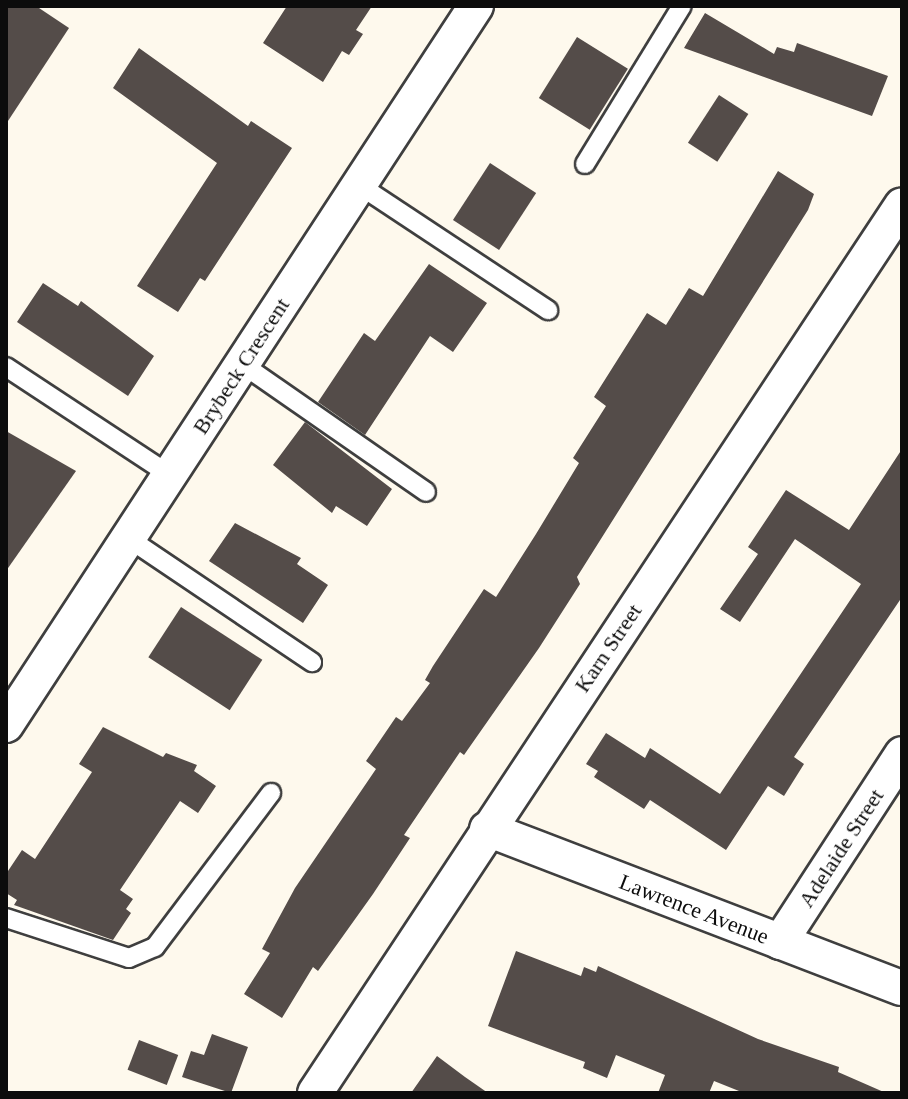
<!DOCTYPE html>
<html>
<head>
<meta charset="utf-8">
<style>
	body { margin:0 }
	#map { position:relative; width:908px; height:1099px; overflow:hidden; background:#fef9ed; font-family:Georgia,serif }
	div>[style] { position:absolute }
	.building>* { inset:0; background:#544c49; transform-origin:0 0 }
	.roads { filter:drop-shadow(2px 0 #3f3f3f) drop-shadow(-2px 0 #3f3f3f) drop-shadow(0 2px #3f3f3f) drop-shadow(0 -2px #3f3f3f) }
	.lane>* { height:18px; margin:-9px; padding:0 9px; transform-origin:9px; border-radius:9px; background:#fff }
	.street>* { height:34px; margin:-17px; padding:0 17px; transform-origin:17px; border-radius:17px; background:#fff }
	span { translate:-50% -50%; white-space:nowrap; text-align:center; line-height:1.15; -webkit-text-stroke:8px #fff; paint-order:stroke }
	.street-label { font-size:22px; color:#0c0c0c }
	.frame { position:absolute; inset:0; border:8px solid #0c0c0c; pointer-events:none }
</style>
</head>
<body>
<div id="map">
	<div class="building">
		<i style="clip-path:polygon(6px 6px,36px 6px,69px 28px,6px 124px)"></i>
		<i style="clip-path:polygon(287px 6px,372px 6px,356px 30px,363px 34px,349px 55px,342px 51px,323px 82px,263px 43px)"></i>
		<i style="clip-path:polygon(705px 13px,774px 54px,777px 47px,794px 52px,797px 43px,888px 76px,872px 116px,684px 48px)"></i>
		<i style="left:577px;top:37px;width:60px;height:72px;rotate:32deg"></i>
		<i style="clip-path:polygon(139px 48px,248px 126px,251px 121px,292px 148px,205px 281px,200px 278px,178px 312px,137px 286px,217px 163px,113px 88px)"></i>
		<i style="left:719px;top:95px;width:35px;height:57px;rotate:33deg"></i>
		<i style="left:490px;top:163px;width:55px;height:68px;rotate:33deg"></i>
		<i style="clip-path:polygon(778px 171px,814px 194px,808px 210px,577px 577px,580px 584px,539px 648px,464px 755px,460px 752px,404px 835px,410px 838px,373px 894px,318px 971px,313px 967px,282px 1018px,244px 994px,270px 953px,262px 949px,295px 888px,376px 769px,366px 761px,396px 717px,402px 721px,430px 683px,425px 680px,433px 666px,484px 589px,496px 597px,536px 534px,579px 463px,573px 458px,606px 406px,594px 397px,647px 313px,666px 325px,689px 288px,703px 296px)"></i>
		<i style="clip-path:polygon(429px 264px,487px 303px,453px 352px,430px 336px,365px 435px,318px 402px,364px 333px,375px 341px)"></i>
		<i style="clip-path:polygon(43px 283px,78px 306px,81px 301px,154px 356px,128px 396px,17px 322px)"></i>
		<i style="clip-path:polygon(305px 422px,392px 489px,367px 526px,336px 506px,332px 513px,273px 465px)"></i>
		<i style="clip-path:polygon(6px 431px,76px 471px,6px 571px)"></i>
		<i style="clip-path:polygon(902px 449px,902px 597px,794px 757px,804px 764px,784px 796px,768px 786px,726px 850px,650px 800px,644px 809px,594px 777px,598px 771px,586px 764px,606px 733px,645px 758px,650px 748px,720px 794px,861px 584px,795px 539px,740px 622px,720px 609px,758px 554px,748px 547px,786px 490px,849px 530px)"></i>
		<i style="clip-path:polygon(235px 523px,301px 558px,297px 564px,328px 585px,303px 623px,209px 561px)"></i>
		<i style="left:181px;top:607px;width:97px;height:60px;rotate:33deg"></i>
		<i style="clip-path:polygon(103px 727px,163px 757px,166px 753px,197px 765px,194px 771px,216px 786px,198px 813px,180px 801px,120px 890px,133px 899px,126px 909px,131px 913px,113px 940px,14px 905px,17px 900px,6px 893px,6px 874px,22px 850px,35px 859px,92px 772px,79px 764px)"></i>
		<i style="clip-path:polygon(516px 951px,581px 976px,584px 967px,596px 972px,598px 966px,758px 1039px,839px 1067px,838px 1072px,886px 1093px,744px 1093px,714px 1081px,709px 1093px,658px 1093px,665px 1075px,616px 1055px,607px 1078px,583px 1068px,585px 1062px,488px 1026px)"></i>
		<i style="clip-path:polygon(212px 1034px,248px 1047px,231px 1093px,182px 1077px,191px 1051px,204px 1055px)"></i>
		<i style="left:139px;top:1040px;width:42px;height:32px;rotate:21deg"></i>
		<i style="clip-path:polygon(437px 1056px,465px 1077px,488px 1093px,411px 1093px)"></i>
	</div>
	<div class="roads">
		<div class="lane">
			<i style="left:585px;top:164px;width:185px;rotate:-58.5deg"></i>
			<i style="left:359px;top:185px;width:227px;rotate:33.5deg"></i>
			<i style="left:242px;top:364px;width:224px;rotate:34.8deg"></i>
			<i style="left:6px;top:367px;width:196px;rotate:33.4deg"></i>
			<i style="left:128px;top:538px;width:222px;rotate:34deg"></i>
			<i style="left:6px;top:918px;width:129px;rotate:18deg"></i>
			<i style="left:129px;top:958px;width:28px;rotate:-23deg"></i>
			<i style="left:155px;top:947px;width:193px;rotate:-53deg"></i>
		</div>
		<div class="street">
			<i style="left:6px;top:725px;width:859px;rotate:-56.83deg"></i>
			<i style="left:487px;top:829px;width:444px;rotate:21deg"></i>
			<i style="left:780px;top:942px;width:224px;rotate:-57deg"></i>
			<i style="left:315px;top:1093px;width:1064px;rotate:-56.53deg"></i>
		</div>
	</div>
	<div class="street-label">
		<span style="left:241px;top:366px;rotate:-57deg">Brybeck Crescent</span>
		<span style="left:608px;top:648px;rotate:-56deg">Karn Street</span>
		<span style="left:841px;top:848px;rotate:-57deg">Adelaide Street</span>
		<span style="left:694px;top:909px;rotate:21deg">Lawrence Avenue</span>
	</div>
	<div class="frame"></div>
</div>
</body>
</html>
